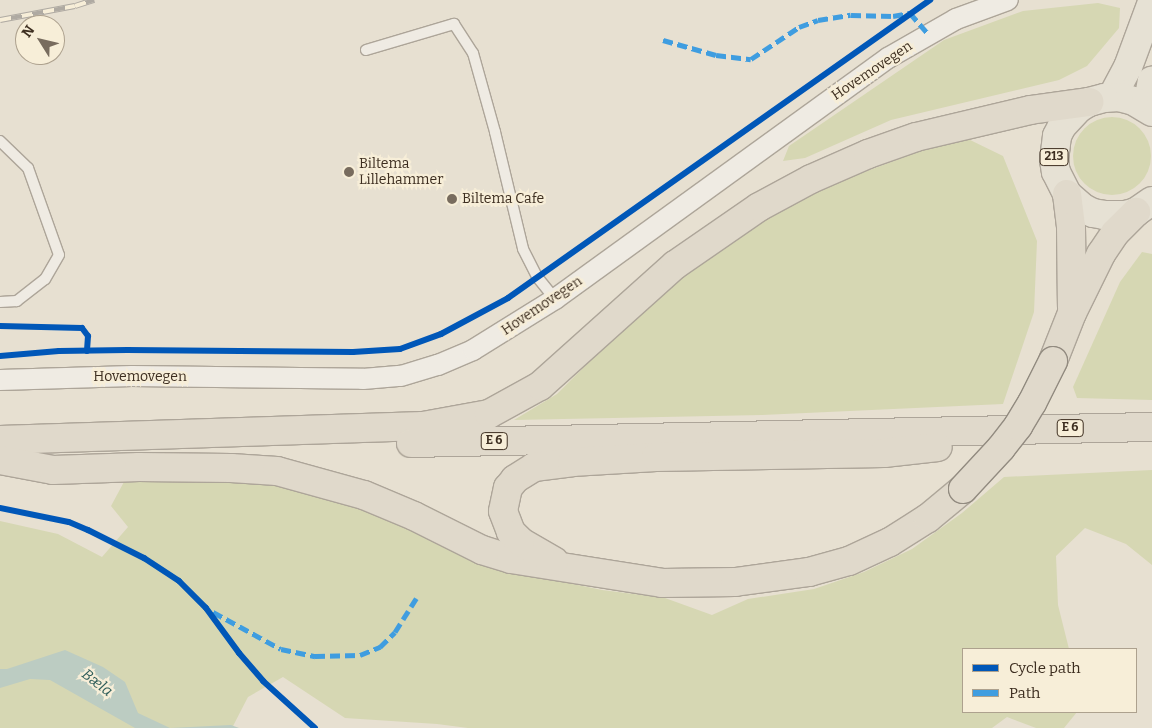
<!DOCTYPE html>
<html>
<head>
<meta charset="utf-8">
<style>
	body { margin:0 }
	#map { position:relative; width:1152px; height:728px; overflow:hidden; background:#e7e0d1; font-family:Bitter,serif }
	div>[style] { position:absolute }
	.green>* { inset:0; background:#d6d7b3 }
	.round { border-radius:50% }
	.water>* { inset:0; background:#bcccc2 }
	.roads { filter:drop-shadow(1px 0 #ada599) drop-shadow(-1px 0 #ada599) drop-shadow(0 1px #ada599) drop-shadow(0 -1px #ada599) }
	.service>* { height:10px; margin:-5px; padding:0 5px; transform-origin:5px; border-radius:5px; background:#efebe3 }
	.minor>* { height:20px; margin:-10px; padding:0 10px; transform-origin:10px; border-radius:10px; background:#efebe3 }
	.primary>* { height:28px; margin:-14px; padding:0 14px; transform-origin:14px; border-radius:14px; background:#e6e1d4 }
	.trunk>* { height:28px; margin:-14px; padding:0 14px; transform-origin:14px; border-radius:14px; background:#e0d9cb }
	.rail>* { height:5.5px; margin-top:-2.75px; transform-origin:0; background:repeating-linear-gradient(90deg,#f7eed8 0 11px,#afaaa2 0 22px); box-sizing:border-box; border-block:1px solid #afaaa2 }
	.bridges { filter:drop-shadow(1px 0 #928b80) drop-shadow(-1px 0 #928b80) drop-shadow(0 1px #928b80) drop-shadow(0 -1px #928b80) }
	.trunk-bridge>* { height:28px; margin:-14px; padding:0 14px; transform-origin:14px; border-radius:14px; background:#e0d9cb }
	.quiet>* { height:5px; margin-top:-2.5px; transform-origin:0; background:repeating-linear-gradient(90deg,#3f9de0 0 10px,transparent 0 15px) }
	.cycleway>* { height:6px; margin:-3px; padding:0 3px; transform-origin:3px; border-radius:3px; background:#0057b8 }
	.dots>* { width:14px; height:14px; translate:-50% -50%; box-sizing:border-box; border:2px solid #f7eed8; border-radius:50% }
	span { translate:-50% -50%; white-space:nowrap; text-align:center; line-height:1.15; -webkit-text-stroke:4.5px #f7eed8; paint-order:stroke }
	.shield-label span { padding:1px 4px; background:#f7eed8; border:1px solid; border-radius:4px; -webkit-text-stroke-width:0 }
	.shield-label { font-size:12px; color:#3d2e20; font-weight:700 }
	.street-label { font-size:14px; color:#3d2e20 }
	.poi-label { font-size:14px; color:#3d2e20 }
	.left { translate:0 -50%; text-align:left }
	.water-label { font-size:15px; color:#2f5d5a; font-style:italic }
	.legend { position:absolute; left:962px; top:648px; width:175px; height:65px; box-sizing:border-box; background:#f7eed8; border:1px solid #ada18e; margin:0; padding:6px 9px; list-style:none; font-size:15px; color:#3d2e20 }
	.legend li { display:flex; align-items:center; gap:10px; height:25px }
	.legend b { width:25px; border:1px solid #ada18e }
	.north { position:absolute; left:15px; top:15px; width:50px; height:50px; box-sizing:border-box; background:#f7eed8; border:1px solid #ada18e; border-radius:50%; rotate:306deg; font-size:14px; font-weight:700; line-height:20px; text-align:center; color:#3d2e20 }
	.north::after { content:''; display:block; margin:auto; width:18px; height:22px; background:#786c5e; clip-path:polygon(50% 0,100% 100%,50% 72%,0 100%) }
</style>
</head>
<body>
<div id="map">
	<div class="green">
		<i style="clip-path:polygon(1098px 3px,1120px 8px,1119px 28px,1087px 66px,1059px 80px,891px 120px,805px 158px,783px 161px,789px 146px,944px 40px,1023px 11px)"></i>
		<i class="round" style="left:1073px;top:117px;width:78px;height:78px"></i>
		<i style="clip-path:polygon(966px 138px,1003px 156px,1037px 241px,1034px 312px,1003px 404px,762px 415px,514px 420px,557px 394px,640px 311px,689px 269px,761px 222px,837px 182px,921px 151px)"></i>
		<i style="clip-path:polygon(1142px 252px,1152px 254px,1152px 400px,1077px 398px,1073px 387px,1120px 282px)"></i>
		<i style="clip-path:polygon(1152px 470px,1152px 565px,1126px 544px,1085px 528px,1056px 556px,1058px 605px,1069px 649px,963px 649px,963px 712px,1077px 712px,1064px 728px,1036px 728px,1007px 717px,992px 728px,468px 728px,437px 724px,345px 718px,283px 677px,248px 697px,232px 728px,0 728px,0 521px,58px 534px,102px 557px,128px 527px,111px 506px,125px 480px,238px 480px,299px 484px,370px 510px,479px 560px,544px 578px,602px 590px,665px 598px,712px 615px,748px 599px,814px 589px,864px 572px,912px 549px,962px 513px,1004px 477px)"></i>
	</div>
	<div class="water">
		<i style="clip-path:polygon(65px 650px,103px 667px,125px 682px,138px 713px,170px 728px,231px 725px,239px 728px,135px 728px,50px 680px,30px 679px,0 688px,0 669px,7px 669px)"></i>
	</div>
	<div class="roads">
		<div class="service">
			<i style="left:366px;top:50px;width:92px;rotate:-16.5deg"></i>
			<i style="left:454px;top:24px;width:35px;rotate:57deg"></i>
			<i style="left:473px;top:53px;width:82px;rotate:74.4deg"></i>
			<i style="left:495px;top:132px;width:120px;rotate:76.5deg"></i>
			<i style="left:523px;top:249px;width:33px;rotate:63deg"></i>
			<i style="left:538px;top:278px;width:27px;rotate:51deg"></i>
			<i style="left:0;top:141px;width:39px;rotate:44deg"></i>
			<i style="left:28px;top:168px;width:92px;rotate:70.4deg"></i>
			<i style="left:59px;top:255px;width:28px;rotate:120deg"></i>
			<i style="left:45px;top:279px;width:36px;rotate:142deg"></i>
			<i style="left:17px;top:301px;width:17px;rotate:177deg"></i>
		</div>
		<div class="minor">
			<i style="left:0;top:380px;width:132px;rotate:-1.7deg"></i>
			<i style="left:132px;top:376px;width:231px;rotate:0.7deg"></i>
			<i style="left:363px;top:379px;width:38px;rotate:-5deg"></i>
			<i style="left:401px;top:376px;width:39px;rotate:-17deg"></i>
			<i style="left:438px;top:365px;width:38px;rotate:-23deg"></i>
			<i style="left:473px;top:350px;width:97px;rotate:-31.9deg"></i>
			<i style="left:555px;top:299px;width:411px;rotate:-35.9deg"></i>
			<i style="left:888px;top:58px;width:78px;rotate:-29.8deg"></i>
			<i style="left:956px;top:19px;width:55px;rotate:-20.1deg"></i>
		</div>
		<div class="primary">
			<i style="left:1112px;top:97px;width:34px;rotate:-62deg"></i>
			<i style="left:1128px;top:67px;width:69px;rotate:-69.7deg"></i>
			<i style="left:1147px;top:108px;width:28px;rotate:-80deg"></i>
			<i style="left:1152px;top:112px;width:21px;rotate:-149deg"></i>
			<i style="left:1134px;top:101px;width:16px;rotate:-165deg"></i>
			<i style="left:1119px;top:97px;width:15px;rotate:176deg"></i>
			<i style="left:1104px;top:98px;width:16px;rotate:165deg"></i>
			<i style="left:1089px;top:102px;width:12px;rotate:149deg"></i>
			<i style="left:1079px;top:108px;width:25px;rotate:133deg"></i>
			<i style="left:1062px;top:126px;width:11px;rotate:117deg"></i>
			<i style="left:1057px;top:136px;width:24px;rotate:97deg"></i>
			<i style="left:1054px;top:160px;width:12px;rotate:81deg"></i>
			<i style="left:1056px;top:172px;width:25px;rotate:63deg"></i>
			<i style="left:1067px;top:194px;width:21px;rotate:41deg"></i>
			<i style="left:1083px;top:208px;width:11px;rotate:27deg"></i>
			<i style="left:1093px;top:213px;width:11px;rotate:10deg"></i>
			<i style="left:1104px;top:215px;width:21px"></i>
			<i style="left:1125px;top:215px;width:11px;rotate:-15deg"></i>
			<i style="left:1136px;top:212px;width:19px;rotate:-35deg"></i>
		</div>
		<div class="trunk">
			<i style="left:1067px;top:194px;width:33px;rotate:83deg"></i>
			<i style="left:1071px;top:227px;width:80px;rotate:89.3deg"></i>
			<i style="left:1053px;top:361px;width:52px;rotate:-68.4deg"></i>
			<i style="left:1072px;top:313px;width:66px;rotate:-63.8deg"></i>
			<i style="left:1101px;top:254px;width:25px;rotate:-56deg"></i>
			<i style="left:1115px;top:233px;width:30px;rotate:-45deg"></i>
			<i style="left:0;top:440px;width:423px;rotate:-1.9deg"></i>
			<i style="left:423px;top:426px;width:67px;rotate:-10.3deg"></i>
			<i style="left:489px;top:414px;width:58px;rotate:-28.8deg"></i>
			<i style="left:540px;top:386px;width:181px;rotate:-41.9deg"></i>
			<i style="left:675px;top:265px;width:102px;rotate:-34.6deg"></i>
			<i style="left:759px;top:207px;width:59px;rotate:-28.3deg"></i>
			<i style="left:811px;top:179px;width:62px;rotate:-23.7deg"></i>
			<i style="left:868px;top:154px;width:51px;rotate:-19.5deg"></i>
			<i style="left:916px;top:137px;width:117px;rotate:-13.3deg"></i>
			<i style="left:1030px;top:110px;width:60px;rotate:-7.7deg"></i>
			<i style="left:411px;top:443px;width:741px;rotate:-1.24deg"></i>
			<i style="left:0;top:460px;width:54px;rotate:10.7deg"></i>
			<i style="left:53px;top:470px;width:86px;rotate:-2deg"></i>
			<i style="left:139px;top:467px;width:92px;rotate:0.6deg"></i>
			<i style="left:231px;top:468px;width:46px;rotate:3.7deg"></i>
			<i style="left:277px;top:471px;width:90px;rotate:15.4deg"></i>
			<i style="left:364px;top:495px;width:54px;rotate:22.8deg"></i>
			<i style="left:414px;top:516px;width:76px;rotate:26.6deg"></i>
			<i style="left:482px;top:550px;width:30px;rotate:17deg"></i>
			<i style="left:511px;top:559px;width:153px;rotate:9deg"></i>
			<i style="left:662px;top:583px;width:73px;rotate:-0.8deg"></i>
			<i style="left:735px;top:582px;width:75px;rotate:-7.7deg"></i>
			<i style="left:809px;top:572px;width:41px;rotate:-15.4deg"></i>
			<i style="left:849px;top:561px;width:45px;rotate:-24.9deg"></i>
			<i style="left:890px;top:542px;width:45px;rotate:-32.3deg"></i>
			<i style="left:928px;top:518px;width:45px;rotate:-39.6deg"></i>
			<i style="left:554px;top:561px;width:39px;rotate:-150deg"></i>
			<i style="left:520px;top:541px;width:13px;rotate:-135deg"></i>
			<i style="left:511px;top:532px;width:22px;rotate:-111deg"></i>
			<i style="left:503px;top:511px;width:24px;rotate:-78deg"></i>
			<i style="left:508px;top:488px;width:11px;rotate:-52deg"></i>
			<i style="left:515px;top:479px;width:22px;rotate:-32deg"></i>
			<i style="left:534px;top:467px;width:38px;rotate:-7deg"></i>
			<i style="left:572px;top:462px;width:84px;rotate:-3.4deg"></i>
			<i style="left:656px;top:457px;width:228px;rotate:-1deg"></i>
			<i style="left:884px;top:453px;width:54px;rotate:-6.3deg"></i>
		</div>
	</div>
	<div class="rail">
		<i style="left:0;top:20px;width:76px;rotate:-10.6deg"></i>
		<i style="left:75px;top:6px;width:20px;rotate:-18deg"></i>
	</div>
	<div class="bridges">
		<div class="trunk-bridge">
			<i style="left:963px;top:489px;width:56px;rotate:-47.2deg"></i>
			<i style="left:1001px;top:448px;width:28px;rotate:-52deg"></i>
			<i style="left:1018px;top:426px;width:27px;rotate:-59deg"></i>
			<i style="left:1032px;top:403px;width:47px;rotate:-63.4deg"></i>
		</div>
	</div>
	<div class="quiet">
		<i style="left:663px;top:40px;width:55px;rotate:15.8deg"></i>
		<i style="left:716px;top:55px;width:35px;rotate:7deg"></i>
		<i style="left:751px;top:59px;width:58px;rotate:-33.7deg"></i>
		<i style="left:799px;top:27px;width:20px;rotate:-20deg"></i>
		<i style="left:818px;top:20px;width:33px;rotate:-9deg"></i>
		<i style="left:851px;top:15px;width:42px;rotate:1.4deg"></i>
		<i style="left:893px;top:16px;width:17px;rotate:-10deg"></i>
		<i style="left:910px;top:13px;width:28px;rotate:49deg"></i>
		<i style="left:213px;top:612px;width:77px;rotate:28.6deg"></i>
		<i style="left:281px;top:649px;width:35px;rotate:12deg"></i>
		<i style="left:315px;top:656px;width:45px;rotate:-1.3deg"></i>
		<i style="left:360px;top:655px;width:22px;rotate:-22deg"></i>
		<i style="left:380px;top:647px;width:21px;rotate:-45deg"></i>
		<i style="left:395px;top:632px;width:41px;rotate:-57.8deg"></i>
	</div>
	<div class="cycleway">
		<i style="left:0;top:326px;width:82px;rotate:1.4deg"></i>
		<i style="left:82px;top:328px;width:10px;rotate:53deg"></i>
		<i style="left:88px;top:336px;width:15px;rotate:94deg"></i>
		<i style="left:0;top:356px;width:59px;rotate:-4.8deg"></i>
		<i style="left:59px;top:351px;width:68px;rotate:-0.8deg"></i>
		<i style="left:127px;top:350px;width:226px;rotate:0.5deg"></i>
		<i style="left:353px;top:352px;width:47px;rotate:-3.7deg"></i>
		<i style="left:400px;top:349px;width:44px;rotate:-20.1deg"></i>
		<i style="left:441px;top:334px;width:76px;rotate:-28.2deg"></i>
		<i style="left:508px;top:298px;width:517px;rotate:-35.23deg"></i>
		<i style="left:0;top:508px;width:70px;rotate:11.5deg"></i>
		<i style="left:69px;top:522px;width:21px;rotate:23deg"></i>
		<i style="left:88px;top:530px;width:63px;rotate:26.6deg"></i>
		<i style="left:144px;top:558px;width:42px;rotate:33.3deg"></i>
		<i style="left:179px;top:581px;width:38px;rotate:45deg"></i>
		<i style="left:206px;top:608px;width:56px;rotate:53.7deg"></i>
		<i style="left:239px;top:653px;width:37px;rotate:49deg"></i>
		<i style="left:263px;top:681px;width:70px;rotate:42.1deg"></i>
	</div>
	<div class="dots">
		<i style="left:349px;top:172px;background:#786c5e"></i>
		<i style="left:452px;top:199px;background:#786c5e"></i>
	</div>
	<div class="shield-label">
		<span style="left:1054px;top:157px">213</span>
		<span style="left:1070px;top:428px">E 6</span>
		<span style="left:494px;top:441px">E 6</span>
	</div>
	<div class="street-label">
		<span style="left:872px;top:71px;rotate:-34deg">Hovemovegen</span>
		<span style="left:542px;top:306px;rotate:-34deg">Hovemovegen</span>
		<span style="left:140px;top:377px">Hovemovegen</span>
	</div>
	<div class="poi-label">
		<span class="left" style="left:359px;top:172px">Biltema<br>Lillehammer</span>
		<span class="left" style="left:462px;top:199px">Biltema Cafe</span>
	</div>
	<div class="water-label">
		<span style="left:97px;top:683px;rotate:38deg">Bæla</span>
	</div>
	<ul class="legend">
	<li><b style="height:6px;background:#0057b8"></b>Cycle path</li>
	<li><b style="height:6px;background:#3f9de0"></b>Path</li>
	</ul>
	<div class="north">N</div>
</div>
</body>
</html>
